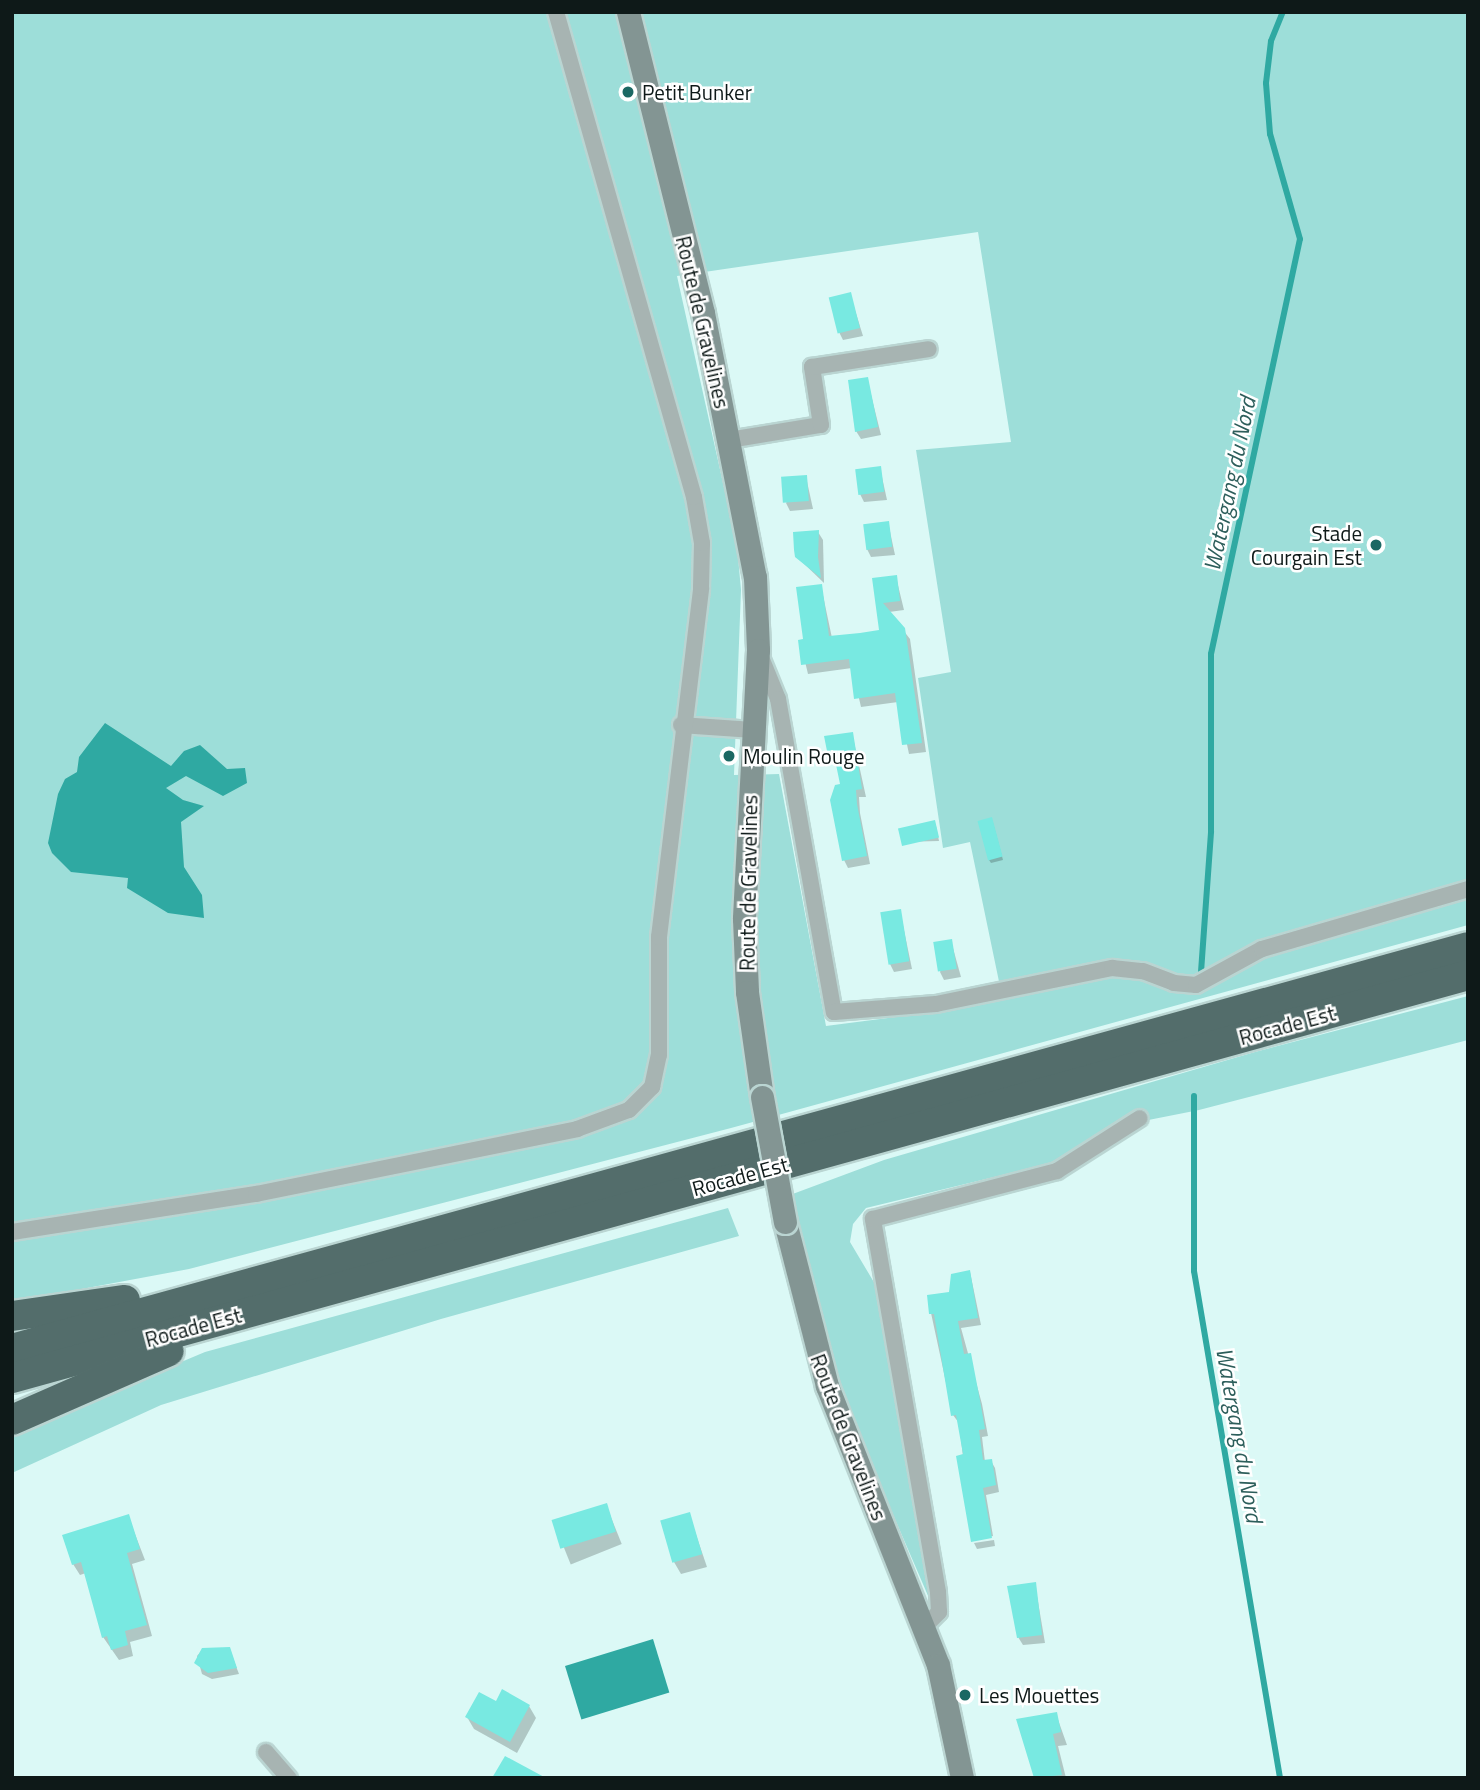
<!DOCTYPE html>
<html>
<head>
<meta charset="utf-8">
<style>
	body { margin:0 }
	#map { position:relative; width:1480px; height:1790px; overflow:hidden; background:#dbf9f6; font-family:"Titillium Web",sans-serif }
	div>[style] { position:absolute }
	.green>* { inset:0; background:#9dded9 }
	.water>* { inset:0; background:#2fa9a2; transform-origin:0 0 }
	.shadow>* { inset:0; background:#0003; transform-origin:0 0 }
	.stream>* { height:6px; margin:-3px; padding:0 3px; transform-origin:3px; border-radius:3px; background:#2fa9a2 }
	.building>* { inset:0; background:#78e9e1; transform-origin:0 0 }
	.roads { filter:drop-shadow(2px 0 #bad5d2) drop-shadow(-2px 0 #bad5d2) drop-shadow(0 2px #bad5d2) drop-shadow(0 -2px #bad5d2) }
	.street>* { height:16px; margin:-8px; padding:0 8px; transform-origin:8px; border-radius:8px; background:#a7b4b2 }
	.secondary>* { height:23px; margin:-11.5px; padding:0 11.5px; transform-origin:11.5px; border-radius:11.5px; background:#839593 }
	.highway>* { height:30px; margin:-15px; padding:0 15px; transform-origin:15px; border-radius:15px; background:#536d6b }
	.bridges { filter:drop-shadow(2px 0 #bad5d2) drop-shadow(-2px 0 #bad5d2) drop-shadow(0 2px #bad5d2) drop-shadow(0 -2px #bad5d2) }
	.secondary-bridge>* { height:23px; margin:-11.5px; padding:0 11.5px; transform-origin:11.5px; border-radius:11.5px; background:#839593 }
	.dots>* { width:19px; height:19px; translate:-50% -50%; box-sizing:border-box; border:4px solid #fff; border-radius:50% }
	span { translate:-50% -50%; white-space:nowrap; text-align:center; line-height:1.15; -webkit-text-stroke:5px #fff; paint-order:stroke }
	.poi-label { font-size:21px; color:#0e1918 }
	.left { translate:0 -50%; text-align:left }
	.right { translate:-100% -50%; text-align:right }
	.street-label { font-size:21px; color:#0e1918 }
	.water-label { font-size:23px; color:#2d5e5b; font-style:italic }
	.frame { position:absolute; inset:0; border:14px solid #0e1918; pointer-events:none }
</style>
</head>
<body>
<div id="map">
	<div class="green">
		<i style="clip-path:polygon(evenodd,12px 12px,1468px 12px,1468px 925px,731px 1128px,189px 1269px,12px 1302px,12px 12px,978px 232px,1011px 442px,916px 450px,951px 672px,918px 678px,943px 848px,970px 842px,1002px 996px,942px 1011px,826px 1026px,779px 774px,734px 775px,741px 590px,737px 546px,677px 276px,978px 232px)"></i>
		<i style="clip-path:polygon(1468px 996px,1468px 1040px,1199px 1110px,1108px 1128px,1060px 1161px,866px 1208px,853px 1224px,850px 1242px,875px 1284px,929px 1598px,844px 1401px,790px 1195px,884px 1160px,1255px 1052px)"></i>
		<i style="clip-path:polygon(728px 1208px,739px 1236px,441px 1319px,161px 1405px,12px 1473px,12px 1433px,205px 1352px)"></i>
	</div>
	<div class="water">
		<i style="clip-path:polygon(105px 723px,171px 766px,184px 751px,200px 745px,227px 769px,245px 768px,247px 783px,223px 796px,186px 776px,166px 788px,183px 800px,204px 806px,181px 822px,184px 867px,202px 895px,204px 918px,168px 913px,127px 888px,128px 878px,71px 872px,52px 853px,48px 843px,58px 794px,65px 779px,77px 772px,79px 757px)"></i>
		<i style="left:653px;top:1639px;width:56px;height:92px;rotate:73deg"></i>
	</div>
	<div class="shadow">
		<i style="clip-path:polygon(850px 294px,863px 336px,843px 340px,839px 332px)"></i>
		<i style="clip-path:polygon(867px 379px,881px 435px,861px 439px,856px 431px)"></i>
		<i style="clip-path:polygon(880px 468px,887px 500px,864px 502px,860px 494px)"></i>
		<i style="clip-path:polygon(806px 477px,813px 509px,790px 511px,786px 503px)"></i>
		<i style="clip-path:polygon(888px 522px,895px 555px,871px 557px,867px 549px)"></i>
		<i style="clip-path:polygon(818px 532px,823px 540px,824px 583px,796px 556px)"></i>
		<i style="clip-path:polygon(896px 577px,904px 610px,889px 612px,910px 639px,926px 752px,909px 754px,898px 702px,861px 707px,852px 668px,808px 674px,800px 641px,805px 641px,821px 586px,832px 638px,881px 632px,874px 579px)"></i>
		<i style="clip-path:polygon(852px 733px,866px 797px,859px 797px,860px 813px,870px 864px,848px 868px,844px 860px,842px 785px,836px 757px,830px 752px,842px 750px)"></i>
		<i style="clip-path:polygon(993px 823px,1003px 860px,991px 863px,989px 860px)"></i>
		<i style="clip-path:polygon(936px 826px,939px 841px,901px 842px)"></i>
		<i style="clip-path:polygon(900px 911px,912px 969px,894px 972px,890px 964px)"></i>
		<i style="clip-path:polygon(951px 941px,961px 977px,944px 980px,940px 972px)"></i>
		<i style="clip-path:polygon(970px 1272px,981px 1325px,961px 1328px,982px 1404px,988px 1436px,982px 1437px,985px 1462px,991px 1461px,995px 1468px,999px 1492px,986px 1495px,993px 1536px,973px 1540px,959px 1423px,953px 1415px,931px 1313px)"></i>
		<i style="left:606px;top:1505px;width:42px;height:55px;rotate:68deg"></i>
		<i style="clip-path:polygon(689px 1514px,707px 1567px,681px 1574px,674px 1562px)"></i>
		<i style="clip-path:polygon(128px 1516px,145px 1560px,132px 1564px,152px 1636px,130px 1642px,133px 1656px,119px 1660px,103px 1637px,86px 1573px,80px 1575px,73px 1564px)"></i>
		<i style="clip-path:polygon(994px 1540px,995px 1546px,977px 1549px,974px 1543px)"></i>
		<i style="clip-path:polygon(1035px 1584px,1045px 1643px,1023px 1645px,1018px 1637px)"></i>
		<i style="clip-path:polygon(229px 1648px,239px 1674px,212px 1679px,202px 1674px,197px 1656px,202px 1650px)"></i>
		<i style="clip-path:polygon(497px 1704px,529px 1706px,536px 1718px,517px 1753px,474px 1729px,467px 1717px)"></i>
		<i style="clip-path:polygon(1056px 1714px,1067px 1745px,1058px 1746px,1066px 1778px,1036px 1778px)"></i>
	</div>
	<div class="stream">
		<i style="left:1201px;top:972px;width:141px;rotate:-85.9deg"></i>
		<i style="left:1211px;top:831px;width:177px;rotate:-90deg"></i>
		<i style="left:1211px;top:654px;width:424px;rotate:-77.9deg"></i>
		<i style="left:1300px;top:239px;width:109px;rotate:-105.9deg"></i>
		<i style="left:1270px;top:134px;width:51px;rotate:-94.5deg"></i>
		<i style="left:1266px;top:83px;width:42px;rotate:-83.2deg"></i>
		<i style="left:1271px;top:41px;width:31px;rotate:-68deg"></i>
		<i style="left:1194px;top:1096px;width:175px;rotate:90deg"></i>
		<i style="left:1194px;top:1271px;width:514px;rotate:80.37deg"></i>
	</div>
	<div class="building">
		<i style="left:851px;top:292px;width:37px;height:23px;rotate:76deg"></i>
		<i style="clip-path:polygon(868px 377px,878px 427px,855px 432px,848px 380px)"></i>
		<i style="left:881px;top:466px;width:26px;height:26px;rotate:83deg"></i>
		<i style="left:807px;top:475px;width:26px;height:26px;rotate:86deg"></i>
		<i style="left:889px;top:521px;width:26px;height:26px;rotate:83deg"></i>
		<i style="clip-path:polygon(819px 530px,818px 557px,821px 578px,795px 557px,794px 550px,793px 532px)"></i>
		<i style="clip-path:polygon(897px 575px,900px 601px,883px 603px,905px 628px,922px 743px,902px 745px,895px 693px,854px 699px,849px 659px,801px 665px,798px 640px,803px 639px,796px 587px,822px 584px,829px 636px,860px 633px,879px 630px,872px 578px)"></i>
		<i style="clip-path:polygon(853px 732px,862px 789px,856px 790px,857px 804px,867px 856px,842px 861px,830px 800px,835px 785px,840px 784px,833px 750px,827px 751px,824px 736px)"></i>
		<i style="left:992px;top:817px;width:41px;height:15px;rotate:75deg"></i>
		<i style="left:935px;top:820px;width:18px;height:38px;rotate:77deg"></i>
		<i style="left:901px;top:909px;width:53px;height:21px;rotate:81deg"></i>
		<i style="left:952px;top:939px;width:30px;height:19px;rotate:81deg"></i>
		<i style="clip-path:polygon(970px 1270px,978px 1318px,958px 1321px,964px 1354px,971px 1353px,979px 1395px,985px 1429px,979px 1430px,983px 1460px,992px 1459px,996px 1485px,983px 1488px,992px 1538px,971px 1542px,956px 1456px,963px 1454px,956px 1415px,951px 1416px,934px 1314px,929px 1314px,927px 1295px,949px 1292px,951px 1274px)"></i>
		<i style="left:607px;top:1503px;width:30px;height:58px;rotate:73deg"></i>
		<i style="left:690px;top:1512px;width:44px;height:31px;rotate:74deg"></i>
		<i style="clip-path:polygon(129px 1514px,140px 1549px,127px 1553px,147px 1625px,125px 1631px,128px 1645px,111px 1650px,107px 1636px,102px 1638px,81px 1562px,72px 1565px,62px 1535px)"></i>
		<i style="clip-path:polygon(1036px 1582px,1042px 1635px,1017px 1638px,1007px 1586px)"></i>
		<i style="clip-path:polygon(230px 1647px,237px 1668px,208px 1673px,194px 1663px,202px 1648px)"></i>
		<i style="clip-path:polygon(502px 1689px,530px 1705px,510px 1742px,465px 1717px,479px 1692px,496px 1701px)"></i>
		<i style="clip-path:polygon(1057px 1712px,1061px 1732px,1053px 1734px,1062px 1775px,1034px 1778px,1016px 1719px)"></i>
		<i style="clip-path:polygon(505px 1756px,546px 1778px,492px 1778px)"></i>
	</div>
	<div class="roads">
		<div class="street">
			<i style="left:729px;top:440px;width:93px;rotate:-9.3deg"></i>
			<i style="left:821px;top:425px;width:59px;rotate:-98.8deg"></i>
			<i style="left:812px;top:367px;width:118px;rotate:-8.7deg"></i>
			<i style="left:758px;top:650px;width:53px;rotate:67.8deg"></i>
			<i style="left:778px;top:699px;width:318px;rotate:79.9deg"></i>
			<i style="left:834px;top:1012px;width:102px;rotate:-4.5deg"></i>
			<i style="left:936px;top:1004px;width:180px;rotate:-11.6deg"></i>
			<i style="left:1112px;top:968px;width:31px;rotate:6deg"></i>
			<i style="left:1143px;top:971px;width:33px;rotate:21deg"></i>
			<i style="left:1174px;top:983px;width:22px;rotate:5deg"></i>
			<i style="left:1196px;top:985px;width:75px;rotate:-28.6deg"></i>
			<i style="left:1262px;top:949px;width:215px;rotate:-16.2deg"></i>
			<i style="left:681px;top:725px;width:72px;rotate:4deg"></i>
			<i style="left:12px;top:1232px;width:247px;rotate:-8.9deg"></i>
			<i style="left:256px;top:1194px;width:328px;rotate:-11.4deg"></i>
			<i style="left:577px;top:1129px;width:55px;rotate:-20.1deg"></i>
			<i style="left:629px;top:1110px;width:33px;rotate:-45deg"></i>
			<i style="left:652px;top:1087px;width:33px;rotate:-78deg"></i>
			<i style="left:659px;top:1055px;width:118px;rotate:-90deg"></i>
			<i style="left:659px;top:937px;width:352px;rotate:-83.1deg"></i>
			<i style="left:701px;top:588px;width:45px;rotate:-88.7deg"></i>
			<i style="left:702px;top:543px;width:47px;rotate:-99.9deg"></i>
			<i style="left:694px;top:497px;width:504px;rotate:-105.88deg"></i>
			<i style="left:925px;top:1626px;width:20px;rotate:-45deg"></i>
			<i style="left:939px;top:1612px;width:20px;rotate:-93deg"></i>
			<i style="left:938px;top:1592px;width:379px;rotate:-99.9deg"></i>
			<i style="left:873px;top:1219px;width:190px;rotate:-14.6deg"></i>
			<i style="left:1057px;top:1171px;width:98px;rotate:-32.6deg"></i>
			<i style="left:266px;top:1752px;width:35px;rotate:49deg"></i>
		</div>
		<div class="secondary">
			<i style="left:628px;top:12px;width:310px;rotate:76deg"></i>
			<i style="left:703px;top:313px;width:269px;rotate:78.9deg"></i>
			<i style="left:755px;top:577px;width:73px;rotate:87.6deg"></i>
			<i style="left:758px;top:650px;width:269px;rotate:93deg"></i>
			<i style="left:744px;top:919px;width:73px;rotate:87.6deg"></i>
			<i style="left:747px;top:992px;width:106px;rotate:81.9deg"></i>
			<i style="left:785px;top:1222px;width:169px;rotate:75.6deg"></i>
			<i style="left:827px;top:1386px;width:300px;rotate:68.3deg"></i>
			<i style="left:938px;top:1665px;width:116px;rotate:78deg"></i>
		</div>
		<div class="highway">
			<i style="left:12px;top:1316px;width:114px;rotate:-8.1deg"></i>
			<i style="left:12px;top:1349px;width:1510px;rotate:-15.43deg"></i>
			<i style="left:12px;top:1378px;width:1511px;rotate:-15.47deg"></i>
			<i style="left:12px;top:1420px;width:171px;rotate:-23.7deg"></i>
		</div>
	</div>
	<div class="bridges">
		<div class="secondary-bridge">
			<i style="left:762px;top:1097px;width:127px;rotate:79.6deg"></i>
		</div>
	</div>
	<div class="dots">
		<i style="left:628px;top:92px;background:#1b6863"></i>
		<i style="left:1376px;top:545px;background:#1b6863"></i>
		<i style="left:729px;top:756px;background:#1b6863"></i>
		<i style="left:965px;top:1695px;background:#1b6863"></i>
	</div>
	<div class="poi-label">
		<span class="left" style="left:642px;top:92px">Petit Bunker</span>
		<span class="right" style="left:1362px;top:545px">Stade<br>Courgain Est</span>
		<span class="left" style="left:743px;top:756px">Moulin Rouge</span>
		<span class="left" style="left:979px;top:1695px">Les Mouettes</span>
	</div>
	<div class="street-label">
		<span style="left:703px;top:322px;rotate:77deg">Route de Gravelines</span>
		<span style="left:748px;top:883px;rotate:-89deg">Route de Gravelines</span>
		<span style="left:1287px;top:1025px;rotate:-15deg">Rocade Est</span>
		<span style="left:740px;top:1176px;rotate:-15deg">Rocade Est</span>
		<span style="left:193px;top:1327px;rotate:-15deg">Rocade Est</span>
		<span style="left:849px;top:1437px;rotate:69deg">Route de Gravelines</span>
	</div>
	<div class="water-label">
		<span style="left:1230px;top:484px;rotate:-78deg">Watergang du Nord</span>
		<span style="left:1239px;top:1435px;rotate:80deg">Watergang du Nord</span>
	</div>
	<div class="frame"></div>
</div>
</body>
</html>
